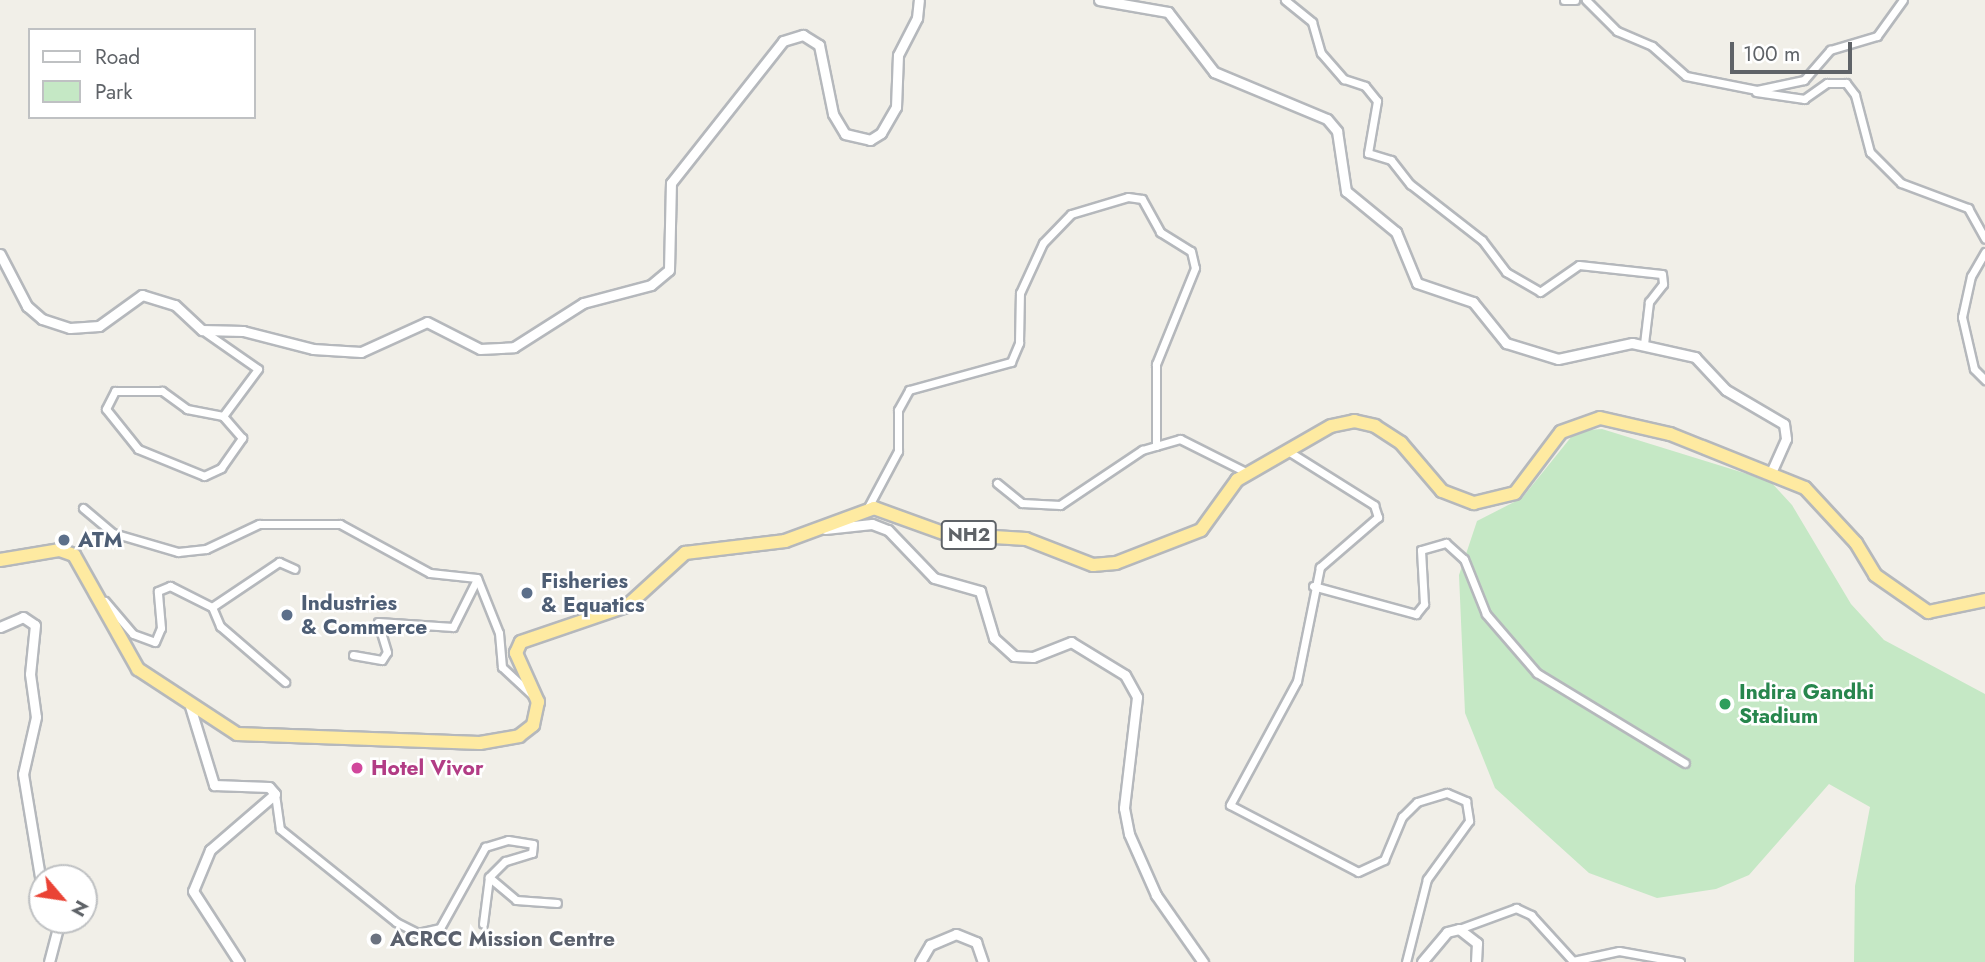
<!DOCTYPE html>
<html>
<head>
<meta charset="utf-8">
<style>
	body { margin:0 }
	#map { position:relative; width:1985px; height:962px; overflow:hidden; background:#f1efe8; font-family:Jost,sans-serif }
	div>[style] { position:absolute }
	.green>* { inset:0; background:#c5e8c5 }
	.roads { filter:drop-shadow(2px 0 #b5b8bc) drop-shadow(-2px 0 #b5b8bc) drop-shadow(0 2px #b5b8bc) drop-shadow(0 -2px #b5b8bc) }
	.minor>* { height:7px; margin:-3.5px; padding:0 3.5px; transform-origin:3.5px; border-radius:3.5px; background:#fff }
	.tertiary>* { height:9px; margin:-4.5px; padding:0 4.5px; transform-origin:4.5px; border-radius:4.5px; background:#fff }
	.trunk>* { height:12px; margin:-6px; padding:0 6px; transform-origin:6px; border-radius:6px; background:#feeaa1 }
	.dots>* { width:19px; height:19px; translate:-50% -50%; box-sizing:border-box; border:4px solid #fff; border-radius:50% }
	span { translate:-50% -50%; white-space:nowrap; text-align:center; line-height:1.15; -webkit-text-stroke:5px #fff; paint-order:stroke }
	.shield-label span { padding:2px 5px; background:#fff; border:2px solid; border-radius:5px; -webkit-text-stroke-width:0 }
	.shield-label { font-size:19px; color:#5f6368; font-weight:700 }
	.service-label { font-size:21px; color:#4e5e75; font-weight:700 }
	.left { translate:0 -50%; text-align:left }
	.leisure-label { font-size:21px; color:#27864d; font-weight:700 }
	.hotel-label { font-size:21px; color:#b23c85; font-weight:700 }
	.worship-label { font-size:21px; color:#5b616d; font-weight:700 }
	.legend { position:absolute; left:28px; top:28px; width:228px; height:91px; box-sizing:border-box; background:#fff; border:2px solid #bfc1c3; margin:0; padding:9px 12px; list-style:none; font-size:21px; color:#5f6368 }
	.legend li { display:flex; align-items:center; gap:14px; height:35px }
	.legend b { width:35px; border:2px solid #bfc1c3 }
	.north { position:absolute; left:28px; top:864px; width:70px; height:70px; box-sizing:border-box; background:#fff; border:2px solid #bfc1c3; border-radius:50%; rotate:119deg; font-size:19px; font-weight:700; line-height:28px; text-align:center; color:#5f6368 }
	.north::after { content:''; display:block; margin:auto; width:24px; height:32px; background:#ea4335; clip-path:polygon(50% 0,100% 100%,50% 72%,0 100%) }
	.scale { position:absolute; left:1730px; top:42px; width:122px; height:32px; box-sizing:border-box; border:4px solid #5f6368; border-top:0; padding-left:9px; font-size:21px; line-height:24px; white-space:nowrap; color:#5f6368; -webkit-text-stroke:5px #fff; paint-order:stroke }
</style>
</head>
<body>
<div id="map">
	<div class="green">
		<i style="clip-path:polygon(1602px 429px,1770px 481px,1792px 505px,1851px 604px,1884px 640px,1985px 694px,1985px 962px,1854px 962px,1855px 886px,1870px 807px,1829px 784px,1749px 875px,1716px 889px,1657px 898px,1589px 873px,1495px 788px,1465px 713px,1459px 575px,1477px 521px,1522px 498px,1576px 431px)"></i>
	</div>
	<div class="roads">
		<div class="minor">
			<i style="left:1285px;top:0;width:35px;rotate:39deg"></i>
			<i style="left:1312px;top:22px;width:32px;rotate:74deg"></i>
			<i style="left:1321px;top:53px;width:35px;rotate:49deg"></i>
			<i style="left:1344px;top:79px;width:22px;rotate:18deg"></i>
			<i style="left:1365px;top:86px;width:19px;rotate:51deg"></i>
			<i style="left:1377px;top:101px;width:53px;rotate:99.8deg"></i>
			<i style="left:1368px;top:153px;width:24px;rotate:17deg"></i>
			<i style="left:1391px;top:160px;width:31px;rotate:52deg"></i>
			<i style="left:1410px;top:184px;width:91px;rotate:37.9deg"></i>
			<i style="left:1482px;top:240px;width:40px;rotate:53deg"></i>
			<i style="left:1506px;top:272px;width:39px;rotate:30deg"></i>
			<i style="left:1540px;top:292px;width:47px;rotate:-34.7deg"></i>
			<i style="left:1579px;top:265px;width:83px;rotate:6.2deg"></i>
			<i style="left:1662px;top:274px;width:10px;rotate:84deg"></i>
			<i style="left:1663px;top:284px;width:23px;rotate:128deg"></i>
			<i style="left:1649px;top:302px;width:42px;rotate:96.8deg"></i>
			<i style="left:1564px;top:0;width:11px"></i>
			<i style="left:1586px;top:0;width:44px;rotate:45deg"></i>
			<i style="left:1617px;top:31px;width:38px;rotate:23deg"></i>
			<i style="left:1652px;top:46px;width:45px;rotate:41.4deg"></i>
			<i style="left:1686px;top:76px;width:72px;rotate:11.2deg"></i>
			<i style="left:1757px;top:90px;width:48px;rotate:-12deg"></i>
			<i style="left:1804px;top:80px;width:40px;rotate:-49deg"></i>
			<i style="left:1830px;top:50px;width:49px;rotate:-16.6deg"></i>
			<i style="left:1877px;top:36px;width:44px;rotate:-54.2deg"></i>
			<i style="left:1756px;top:92px;width:49px;rotate:8.3deg"></i>
			<i style="left:1804px;top:99px;width:28px;rotate:-35deg"></i>
			<i style="left:1827px;top:83px;width:19px"></i>
			<i style="left:1846px;top:83px;width:15px;rotate:53deg"></i>
			<i style="left:1855px;top:95px;width:59px;rotate:75.3deg"></i>
			<i style="left:1870px;top:152px;width:44px;rotate:45deg"></i>
			<i style="left:1901px;top:183px;width:72px;rotate:20.5deg"></i>
			<i style="left:1968px;top:208px;width:35px;rotate:61deg"></i>
			<i style="left:1985px;top:252px;width:28px;rotate:120deg"></i>
			<i style="left:1971px;top:276px;width:42px;rotate:102.4deg"></i>
			<i style="left:1962px;top:317px;width:53px;rotate:77deg"></i>
			<i style="left:1974px;top:369px;width:16px;rotate:45deg"></i>
			<i style="left:202px;top:330px;width:68px;rotate:34.9deg"></i>
			<i style="left:258px;top:369px;width:59px;rotate:126.7deg"></i>
			<i style="left:223px;top:416px;width:37px;rotate:-169deg"></i>
			<i style="left:187px;top:409px;width:31px;rotate:-144deg"></i>
			<i style="left:162px;top:391px;width:47px;rotate:180deg"></i>
			<i style="left:115px;top:391px;width:20px;rotate:117deg"></i>
			<i style="left:106px;top:409px;width:51px;rotate:51.3deg"></i>
			<i style="left:138px;top:449px;width:71px;rotate:22.2deg"></i>
			<i style="left:204px;top:476px;width:19px;rotate:-25deg"></i>
			<i style="left:221px;top:468px;width:37px;rotate:-55deg"></i>
			<i style="left:242px;top:438px;width:29px;rotate:-131deg"></i>
			<i style="left:1288px;top:451px;width:102px;rotate:32.1deg"></i>
			<i style="left:1374px;top:505px;width:13px;rotate:72deg"></i>
			<i style="left:1378px;top:517px;width:77px;rotate:139.2deg"></i>
			<i style="left:1320px;top:567px;width:116px;rotate:101.4deg"></i>
			<i style="left:1297px;top:681px;width:141px;rotate:118.4deg"></i>
			<i style="left:1230px;top:805px;width:144px;rotate:27.6deg"></i>
			<i style="left:1358px;top:872px;width:29px;rotate:-25deg"></i>
			<i style="left:1384px;top:860px;width:47px;rotate:-67.3deg"></i>
			<i style="left:1402px;top:817px;width:21px;rotate:-45deg"></i>
			<i style="left:1417px;top:802px;width:31px;rotate:-17deg"></i>
			<i style="left:1447px;top:793px;width:21px;rotate:23deg"></i>
			<i style="left:1466px;top:801px;width:20px;rotate:81deg"></i>
			<i style="left:1469px;top:821px;width:72px;rotate:125.9deg"></i>
			<i style="left:1427px;top:879px;width:86px;rotate:104.2deg"></i>
			<i style="left:997px;top:483px;width:32px;rotate:39deg"></i>
			<i style="left:1022px;top:503px;width:38px;rotate:3deg"></i>
			<i style="left:1060px;top:505px;width:99px;rotate:-33.9deg"></i>
			<i style="left:1142px;top:450px;width:40px;rotate:-16deg"></i>
			<i style="left:1180px;top:439px;width:76px;rotate:26.6deg"></i>
			<i style="left:83px;top:508px;width:39px;rotate:40deg"></i>
			<i style="left:113px;top:533px;width:68px;rotate:16.3deg"></i>
			<i style="left:178px;top:552px;width:28px;rotate:-6deg"></i>
			<i style="left:206px;top:549px;width:59px;rotate:-25.3deg"></i>
			<i style="left:259px;top:524px;width:81px"></i>
			<i style="left:340px;top:524px;width:102px;rotate:28.6deg"></i>
			<i style="left:430px;top:573px;width:47px;rotate:6.1deg"></i>
			<i style="left:477px;top:578px;width:59px;rotate:68.2deg"></i>
			<i style="left:499px;top:633px;width:34px;rotate:85deg"></i>
			<i style="left:502px;top:667px;width:40px;rotate:43deg"></i>
			<i style="left:866px;top:511px;width:68px;rotate:-61.9deg"></i>
			<i style="left:898px;top:451px;width:41px;rotate:-90deg"></i>
			<i style="left:898px;top:410px;width:23px;rotate:-61deg"></i>
			<i style="left:909px;top:390px;width:106px;rotate:-15.4deg"></i>
			<i style="left:1011px;top:362px;width:21px;rotate:-67deg"></i>
			<i style="left:1019px;top:343px;width:50px;rotate:-88.9deg"></i>
			<i style="left:1020px;top:293px;width:55px;rotate:-65.3deg"></i>
			<i style="left:1043px;top:243px;width:40px;rotate:-46deg"></i>
			<i style="left:1071px;top:214px;width:59px;rotate:-16.6deg"></i>
			<i style="left:1128px;top:197px;width:14px;rotate:8deg"></i>
			<i style="left:1142px;top:199px;width:38px;rotate:61deg"></i>
			<i style="left:1160px;top:232px;width:36px;rotate:32deg"></i>
			<i style="left:1191px;top:251px;width:17px;rotate:77deg"></i>
			<i style="left:1195px;top:268px;width:104px;rotate:112.1deg"></i>
			<i style="left:1156px;top:364px;width:82px;rotate:90deg"></i>
			<i style="left:1313px;top:586px;width:107px;rotate:15.2deg"></i>
			<i style="left:1416px;top:614px;width:13px;rotate:-51deg"></i>
			<i style="left:1424px;top:604px;width:54px;rotate:-93.2deg"></i>
			<i style="left:1421px;top:550px;width:26px;rotate:-16deg"></i>
			<i style="left:1446px;top:543px;width:24px;rotate:42deg"></i>
			<i style="left:1464px;top:559px;width:59px;rotate:68.2deg"></i>
			<i style="left:1486px;top:614px;width:78px;rotate:49.2deg"></i>
			<i style="left:1537px;top:673px;width:173px;rotate:31.3deg"></i>
			<i style="left:105px;top:601px;width:43px;rotate:49.7deg"></i>
			<i style="left:133px;top:634px;width:23px;rotate:20deg"></i>
			<i style="left:155px;top:642px;width:15px;rotate:-67deg"></i>
			<i style="left:161px;top:628px;width:37px;rotate:-95deg"></i>
			<i style="left:158px;top:591px;width:13px;rotate:-23deg"></i>
			<i style="left:170px;top:586px;width:47px;rotate:26.6deg"></i>
			<i style="left:212px;top:607px;width:21px;rotate:67deg"></i>
			<i style="left:220px;top:626px;width:86px;rotate:40.7deg"></i>
			<i style="left:212px;top:607px;width:81px;rotate:-33.9deg"></i>
			<i style="left:279px;top:562px;width:17px;rotate:24deg"></i>
			<i style="left:353px;top:655px;width:29px;rotate:10deg"></i>
			<i style="left:382px;top:660px;width:9px;rotate:-58deg"></i>
			<i style="left:387px;top:652px;width:31px;rotate:-107deg"></i>
			<i style="left:378px;top:622px;width:75px;rotate:3.8deg"></i>
			<i style="left:453px;top:627px;width:54px;rotate:-63.4deg"></i>
			<i style="left:275px;top:794px;width:35px;rotate:82deg"></i>
			<i style="left:280px;top:829px;width:149px;rotate:38.7deg"></i>
			<i style="left:396px;top:922px;width:25px;rotate:27deg"></i>
			<i style="left:418px;top:933px;width:23px;rotate:-13deg"></i>
			<i style="left:440px;top:928px;width:93px;rotate:-60.9deg"></i>
			<i style="left:485px;top:847px;width:24px;rotate:-17deg"></i>
			<i style="left:508px;top:840px;width:25px;rotate:9deg"></i>
			<i style="left:533px;top:844px;width:9px;rotate:96deg"></i>
			<i style="left:532px;top:853px;width:28px;rotate:163deg"></i>
			<i style="left:505px;top:861px;width:23px;rotate:135deg"></i>
			<i style="left:489px;top:877px;width:47px;rotate:97.3deg"></i>
			<i style="left:490px;top:878px;width:34px;rotate:40deg"></i>
			<i style="left:516px;top:900px;width:41px;rotate:4.2deg"></i>
			<i style="left:1459px;top:929px;width:61px;rotate:-20.2deg"></i>
			<i style="left:1516px;top:908px;width:17px;rotate:25deg"></i>
			<i style="left:1531px;top:915px;width:62px;rotate:47.6deg"></i>
			<i style="left:1573px;top:961px;width:47px;rotate:-12.3deg"></i>
			<i style="left:1619px;top:951px;width:62px;rotate:10.2deg"></i>
		</div>
		<div class="tertiary">
			<i style="left:1099px;top:0;width:70px;rotate:9.9deg"></i>
			<i style="left:1168px;top:12px;width:76px;rotate:52.5deg"></i>
			<i style="left:1214px;top:72px;width:122px;rotate:22.6deg"></i>
			<i style="left:1327px;top:119px;width:16px;rotate:50deg"></i>
			<i style="left:1337px;top:131px;width:61px;rotate:81.5deg"></i>
			<i style="left:1346px;top:191px;width:65px;rotate:39.4deg"></i>
			<i style="left:1396px;top:232px;width:55px;rotate:67.6deg"></i>
			<i style="left:1417px;top:283px;width:59px;rotate:18.7deg"></i>
			<i style="left:1473px;top:302px;width:53px;rotate:51.2deg"></i>
			<i style="left:1506px;top:343px;width:54px;rotate:17.1deg"></i>
			<i style="left:1558px;top:359px;width:76px;rotate:-12.2deg"></i>
			<i style="left:1632px;top:343px;width:65px;rotate:12.5deg"></i>
			<i style="left:1695px;top:357px;width:45px;rotate:46.8deg"></i>
			<i style="left:1726px;top:390px;width:67px;rotate:30.4deg"></i>
			<i style="left:1784px;top:424px;width:15px;rotate:82deg"></i>
			<i style="left:1786px;top:439px;width:36px;rotate:114deg"></i>
			<i style="left:0;top:254px;width:59px;rotate:62.6deg"></i>
			<i style="left:27px;top:306px;width:20px;rotate:41deg"></i>
			<i style="left:42px;top:319px;width:29px;rotate:18deg"></i>
			<i style="left:70px;top:328px;width:29px;rotate:-4deg"></i>
			<i style="left:99px;top:326px;width:53px;rotate:-35.8deg"></i>
			<i style="left:142px;top:295px;width:34px;rotate:17deg"></i>
			<i style="left:175px;top:305px;width:37px;rotate:43deg"></i>
			<i style="left:202px;top:330px;width:41px;rotate:1.4deg"></i>
			<i style="left:243px;top:331px;width:72px;rotate:14.4deg"></i>
			<i style="left:313px;top:349px;width:48px;rotate:3.6deg"></i>
			<i style="left:361px;top:352px;width:72px;rotate:-24.4deg"></i>
			<i style="left:427px;top:322px;width:59px;rotate:27deg"></i>
			<i style="left:480px;top:349px;width:34px;rotate:-3deg"></i>
			<i style="left:514px;top:347px;width:82px;rotate:-32.5deg"></i>
			<i style="left:583px;top:303px;width:70px;rotate:-14.8deg"></i>
			<i style="left:651px;top:285px;width:23px;rotate:-40deg"></i>
			<i style="left:669px;top:270px;width:87px;rotate:-88.7deg"></i>
			<i style="left:671px;top:183px;width:181px;rotate:-51.7deg"></i>
			<i style="left:783px;top:41px;width:21px;rotate:-17deg"></i>
			<i style="left:803px;top:35px;width:19px;rotate:32deg"></i>
			<i style="left:819px;top:45px;width:70px;rotate:78.5deg"></i>
			<i style="left:833px;top:114px;width:23px;rotate:59deg"></i>
			<i style="left:845px;top:134px;width:26px;rotate:13deg"></i>
			<i style="left:870px;top:140px;width:13px;rotate:-32deg"></i>
			<i style="left:881px;top:133px;width:30px;rotate:-60deg"></i>
			<i style="left:896px;top:107px;width:52px;rotate:-87.8deg"></i>
			<i style="left:898px;top:55px;width:42px;rotate:-62.8deg"></i>
			<i style="left:917px;top:18px;width:18px;rotate:-84deg"></i>
			<i style="left:825px;top:529px;width:47px;rotate:-6.1deg"></i>
			<i style="left:872px;top:524px;width:17px;rotate:21deg"></i>
			<i style="left:888px;top:530px;width:66px;rotate:46.2deg"></i>
			<i style="left:934px;top:578px;width:48px;rotate:15.8deg"></i>
			<i style="left:980px;top:591px;width:49px;rotate:73.4deg"></i>
			<i style="left:994px;top:638px;width:27px;rotate:42deg"></i>
			<i style="left:1014px;top:656px;width:19px;rotate:3deg"></i>
			<i style="left:1033px;top:657px;width:41px;rotate:-21.5deg"></i>
			<i style="left:1071px;top:642px;width:63px;rotate:31.4deg"></i>
			<i style="left:1125px;top:675px;width:25px;rotate:61deg"></i>
			<i style="left:1137px;top:697px;width:112px;rotate:96.7deg"></i>
			<i style="left:1124px;top:808px;width:26px;rotate:79deg"></i>
			<i style="left:1129px;top:834px;width:67px;rotate:66.1deg"></i>
			<i style="left:1156px;top:895px;width:82px;rotate:55deg"></i>
			<i style="left:0;top:627px;width:25px;rotate:-23deg"></i>
			<i style="left:23px;top:617px;width:14px;rotate:34deg"></i>
			<i style="left:35px;top:625px;width:49px;rotate:95.8deg"></i>
			<i style="left:30px;top:674px;width:43px;rotate:82.1deg"></i>
			<i style="left:36px;top:717px;width:58px;rotate:102.8deg"></i>
			<i style="left:23px;top:774px;width:117px;rotate:80.6deg"></i>
			<i style="left:189px;top:703px;width:86px;rotate:73deg"></i>
			<i style="left:214px;top:785px;width:55px;rotate:2.1deg"></i>
			<i style="left:269px;top:787px;width:9px;rotate:49deg"></i>
			<i style="left:275px;top:794px;width:86px;rotate:139.3deg"></i>
			<i style="left:210px;top:850px;width:44px;rotate:112.5deg"></i>
			<i style="left:193px;top:891px;width:85px;rotate:57.1deg"></i>
			<i style="left:49px;top:962px;width:43px;rotate:-75.3deg"></i>
			<i style="left:920px;top:962px;width:20px;rotate:-60deg"></i>
			<i style="left:930px;top:945px;width:28px;rotate:-23deg"></i>
			<i style="left:956px;top:934px;width:22px;rotate:22deg"></i>
			<i style="left:976px;top:942px;width:21px;rotate:71deg"></i>
			<i style="left:1422px;top:962px;width:39px;rotate:-50deg"></i>
			<i style="left:1447px;top:932px;width:12px;rotate:-14deg"></i>
			<i style="left:1459px;top:929px;width:23px;rotate:38deg"></i>
			<i style="left:1477px;top:943px;width:19px;rotate:93deg"></i>
		</div>
		<div class="trunk">
			<i style="left:0;top:560px;width:61px;rotate:-9.5deg"></i>
			<i style="left:60px;top:550px;width:15px;rotate:20deg"></i>
			<i style="left:74px;top:555px;width:131px;rotate:60.7deg"></i>
			<i style="left:138px;top:669px;width:118px;rotate:33.3deg"></i>
			<i style="left:237px;top:734px;width:243px;rotate:2.1deg"></i>
			<i style="left:480px;top:743px;width:40px;rotate:-10deg"></i>
			<i style="left:519px;top:736px;width:18px;rotate:-38deg"></i>
			<i style="left:533px;top:725px;width:24px;rotate:-78deg"></i>
			<i style="left:538px;top:702px;width:54px;rotate:-114.2deg"></i>
			<i style="left:516px;top:653px;width:12px;rotate:-66deg"></i>
			<i style="left:521px;top:642px;width:112px;rotate:-18.8deg"></i>
			<i style="left:627px;top:606px;width:79px;rotate:-42.4deg"></i>
			<i style="left:685px;top:553px;width:101px;rotate:-6.8deg"></i>
			<i style="left:785px;top:541px;width:95px;rotate:-20.3deg"></i>
			<i style="left:874px;top:508px;width:77px;rotate:19.9deg"></i>
			<i style="left:946px;top:534px;width:80px;rotate:3.6deg"></i>
			<i style="left:1026px;top:539px;width:72px;rotate:21.2deg"></i>
			<i style="left:1093px;top:565px;width:23px;rotate:-5deg"></i>
			<i style="left:1116px;top:563px;width:91px;rotate:-21.2deg"></i>
			<i style="left:1201px;top:530px;width:62px;rotate:-54.2deg"></i>
			<i style="left:1237px;top:480px;width:108px;rotate:-29.9deg"></i>
			<i style="left:1331px;top:426px;width:24px;rotate:-12deg"></i>
			<i style="left:1354px;top:421px;width:22px;rotate:13deg"></i>
			<i style="left:1375px;top:426px;width:31px;rotate:33deg"></i>
			<i style="left:1401px;top:443px;width:63px;rotate:49.5deg"></i>
			<i style="left:1442px;top:491px;width:34px;rotate:21deg"></i>
			<i style="left:1474px;top:503px;width:42px;rotate:-13.7deg"></i>
			<i style="left:1515px;top:493px;width:76px;rotate:-53deg"></i>
			<i style="left:1561px;top:432px;width:41px;rotate:-19.7deg"></i>
			<i style="left:1600px;top:418px;width:72px;rotate:12.9deg"></i>
			<i style="left:1670px;top:434px;width:145px;rotate:21.8deg"></i>
			<i style="left:1805px;top:488px;width:75px;rotate:47.2deg"></i>
			<i style="left:1856px;top:543px;width:37px;rotate:59deg"></i>
			<i style="left:1875px;top:575px;width:65px;rotate:34.9deg"></i>
			<i style="left:1928px;top:612px;width:58px;rotate:-11.9deg"></i>
		</div>
	</div>
	<div class="dots">
		<i style="left:64px;top:540px;background:#5c6f8a"></i>
		<i style="left:527px;top:593px;background:#5c6f8a"></i>
		<i style="left:287px;top:615px;background:#5c6f8a"></i>
		<i style="left:1725px;top:704px;background:#2e9e5b"></i>
		<i style="left:357px;top:768px;background:#d1479c"></i>
		<i style="left:376px;top:939px;background:#6b7280"></i>
	</div>
	<div class="shield-label">
		<span style="left:969px;top:535px">NH2</span>
	</div>
	<div class="service-label">
		<span class="left" style="left:78px;top:540px">ATM</span>
		<span class="left" style="left:541px;top:593px">Fisheries<br>&amp; Equatics</span>
		<span class="left" style="left:301px;top:615px">Industries<br>&amp; Commerce</span>
	</div>
	<div class="leisure-label">
		<span class="left" style="left:1739px;top:704px">Indira Gandhi<br>Stadium</span>
	</div>
	<div class="hotel-label">
		<span class="left" style="left:371px;top:768px">Hotel Vivor</span>
	</div>
	<div class="worship-label">
		<span class="left" style="left:390px;top:939px">ACRCC Mission Centre</span>
	</div>
	<ul class="legend">
	<li><b style="height:9px;background:#fff"></b>Road</li>
	<li><b style="height:19px;background:#c5e8c5"></b>Park</li>
	</ul>
	<div class="north">N</div>
	<div class="scale">100 m</div>
</div>
</body>
</html>
